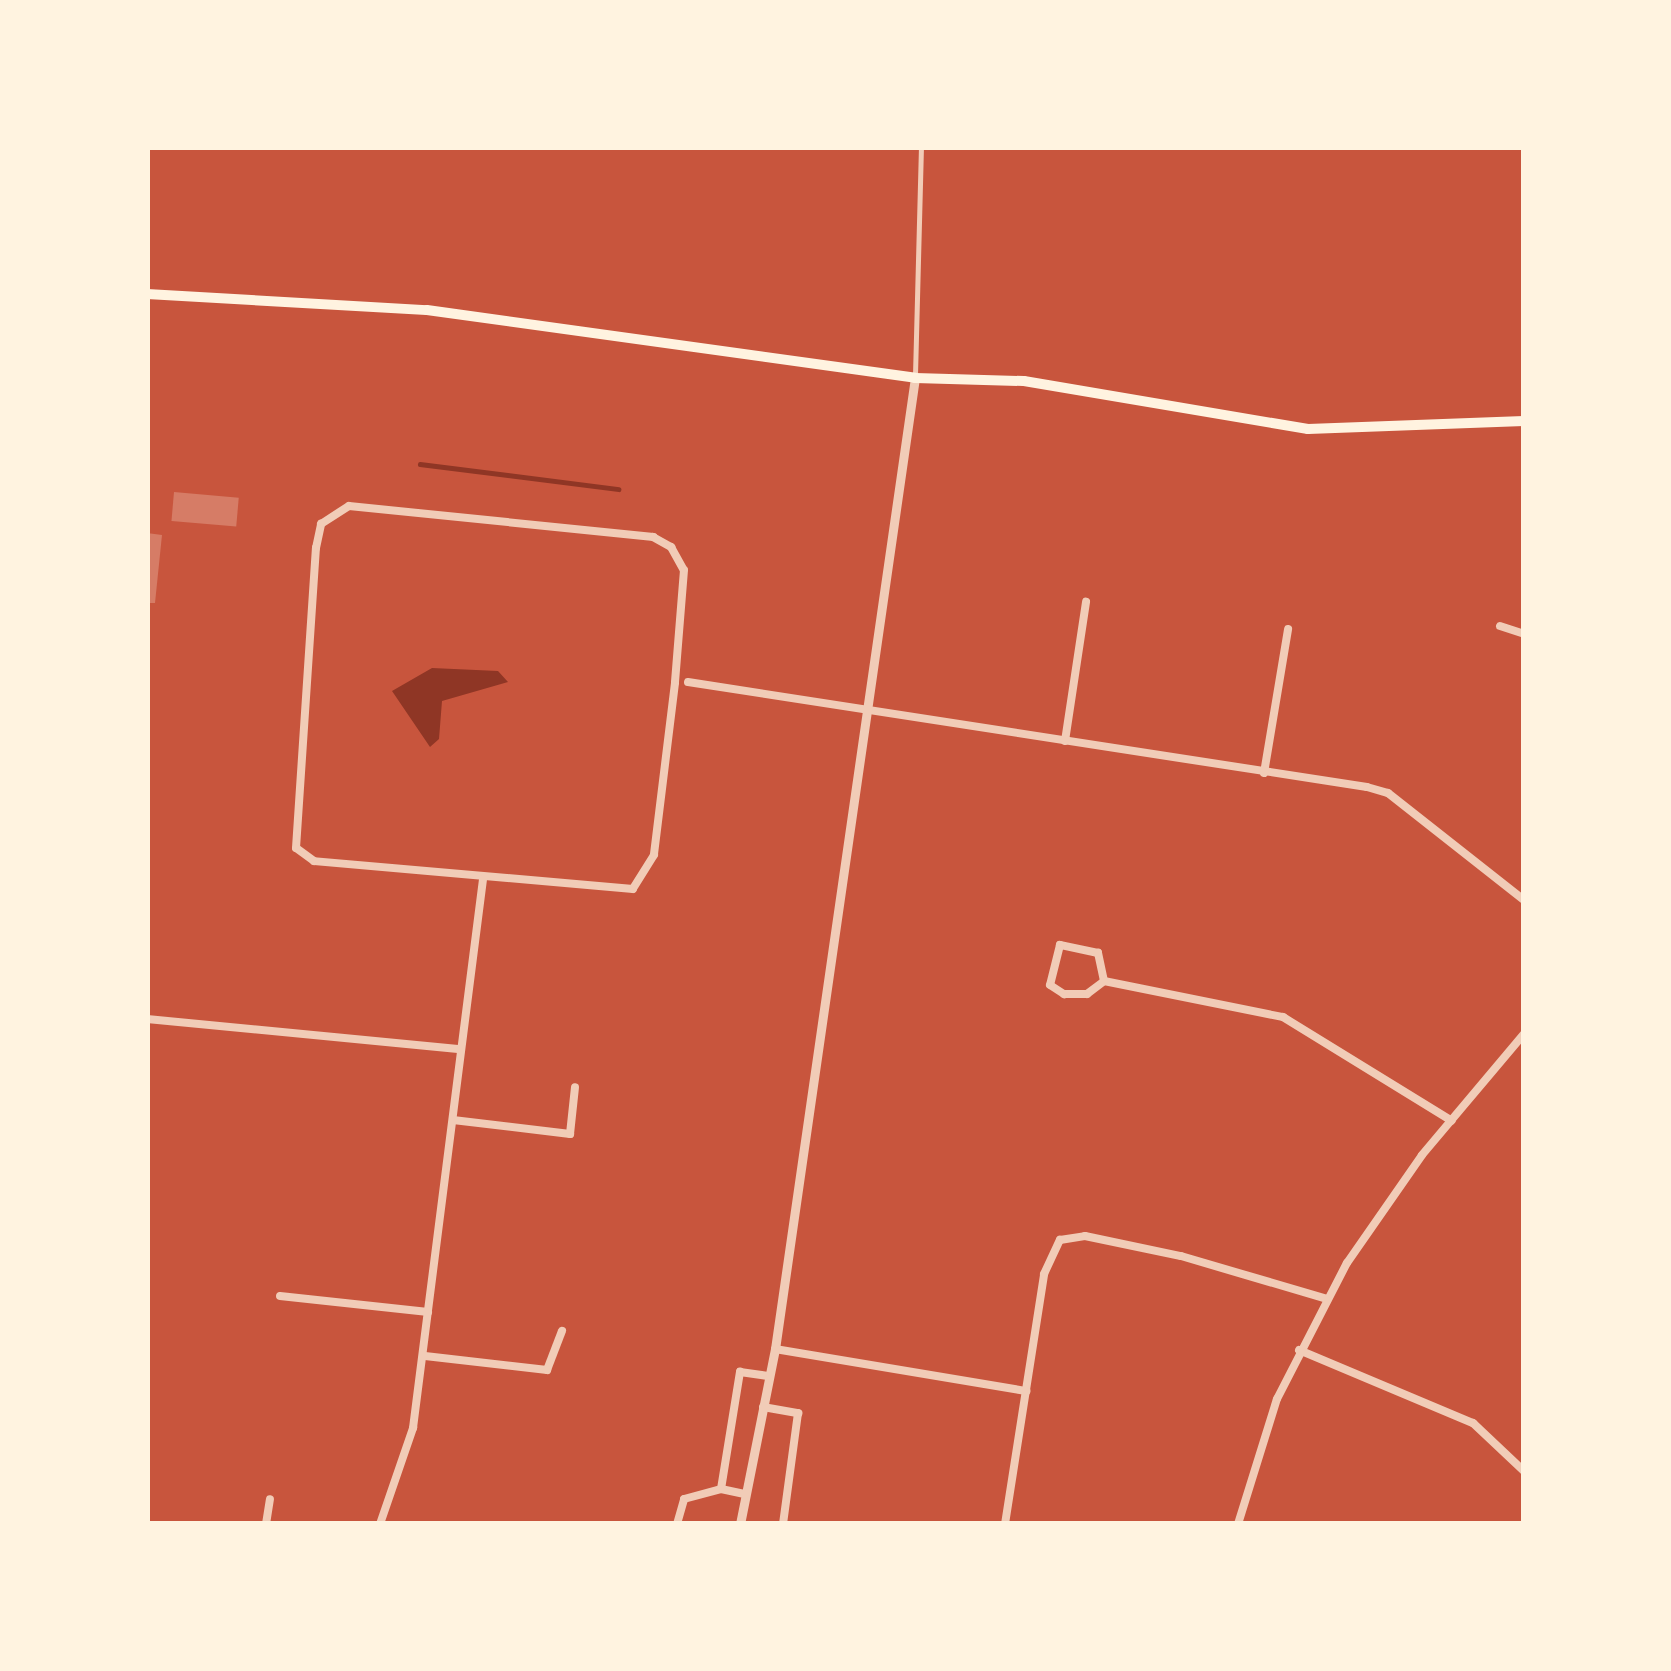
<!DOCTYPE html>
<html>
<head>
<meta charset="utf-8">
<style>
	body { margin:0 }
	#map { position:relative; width:1671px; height:1671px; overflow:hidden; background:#c8553d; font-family:Manrope,sans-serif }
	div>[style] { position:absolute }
	.water>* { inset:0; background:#8f3625 }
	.stream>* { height:4.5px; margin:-2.25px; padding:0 2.25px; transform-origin:2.25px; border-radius:2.25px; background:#8f3625 }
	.building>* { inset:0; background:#d67c66; transform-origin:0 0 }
	.service>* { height:4.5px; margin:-2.25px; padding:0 2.25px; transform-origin:2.25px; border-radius:2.25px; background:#f1ccb7 }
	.minor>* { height:8px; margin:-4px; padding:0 4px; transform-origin:4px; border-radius:4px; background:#f1ccb7 }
	.tertiary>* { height:9px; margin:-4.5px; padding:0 4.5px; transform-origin:4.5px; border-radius:4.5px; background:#f1ccb7 }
	.secondary>* { height:10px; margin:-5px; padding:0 5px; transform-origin:5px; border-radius:5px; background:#fff3e0 }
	span { translate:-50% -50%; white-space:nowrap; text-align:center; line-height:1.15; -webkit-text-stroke:12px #fff3e0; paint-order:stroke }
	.frame { position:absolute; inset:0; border:150px solid #fff3e0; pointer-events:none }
</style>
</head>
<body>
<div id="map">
	<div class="water">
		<i style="clip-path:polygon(432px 668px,498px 671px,508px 682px,442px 701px,439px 739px,430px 747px,392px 691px)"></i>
	</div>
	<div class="stream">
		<i style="left:420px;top:464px;width:200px;rotate:7.2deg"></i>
	</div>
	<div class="building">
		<i style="left:174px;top:492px;width:65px;height:29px;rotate:5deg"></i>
		<i style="clip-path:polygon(147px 533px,162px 535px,155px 603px,147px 603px)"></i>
	</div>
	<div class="service">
		<i style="left:915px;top:375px;width:228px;rotate:-88.5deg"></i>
	</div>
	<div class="minor">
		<i style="left:349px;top:506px;width:306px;rotate:5.8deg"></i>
		<i style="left:653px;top:537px;width:21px;rotate:29deg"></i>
		<i style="left:671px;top:547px;width:26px;rotate:61deg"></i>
		<i style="left:684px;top:570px;width:113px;rotate:94.6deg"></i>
		<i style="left:675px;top:683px;width:173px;rotate:97deg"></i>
		<i style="left:654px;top:855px;width:40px;rotate:122deg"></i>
		<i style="left:633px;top:889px;width:320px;rotate:-175deg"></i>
		<i style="left:314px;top:861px;width:22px;rotate:-144deg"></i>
		<i style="left:296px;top:848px;width:301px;rotate:-86.2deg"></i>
		<i style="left:316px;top:548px;width:25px;rotate:-78deg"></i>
		<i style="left:321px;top:524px;width:33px;rotate:-33deg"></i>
		<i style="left:1500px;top:626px;width:25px;rotate:18deg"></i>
		<i style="left:688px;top:682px;width:687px;rotate:8.79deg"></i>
		<i style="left:1367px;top:787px;width:22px;rotate:16deg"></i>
		<i style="left:1388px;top:793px;width:173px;rotate:38.2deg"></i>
		<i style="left:1065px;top:741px;width:141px;rotate:-81.4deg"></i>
		<i style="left:1264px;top:773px;width:146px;rotate:-80.5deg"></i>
		<i style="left:1104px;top:981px;width:29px;rotate:-102deg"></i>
		<i style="left:1098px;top:953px;width:39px;rotate:-168deg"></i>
		<i style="left:1060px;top:945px;width:41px;rotate:104deg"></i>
		<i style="left:1050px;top:985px;width:17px;rotate:33deg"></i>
		<i style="left:1064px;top:994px;width:23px"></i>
		<i style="left:1087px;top:994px;width:21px;rotate:-37deg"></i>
		<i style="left:1104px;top:981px;width:183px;rotate:11.4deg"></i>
		<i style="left:1283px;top:1017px;width:198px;rotate:31.6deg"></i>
		<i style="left:147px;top:1019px;width:315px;rotate:5.5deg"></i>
		<i style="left:453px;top:1120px;width:118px;rotate:6.8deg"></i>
		<i style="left:570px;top:1134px;width:47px;rotate:-83.9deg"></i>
		<i style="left:280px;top:1296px;width:149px;rotate:6.2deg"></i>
		<i style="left:775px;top:1349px;width:255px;rotate:9.5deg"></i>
		<i style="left:1299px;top:1350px;width:189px;rotate:22.8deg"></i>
		<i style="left:1473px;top:1423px;width:70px;rotate:43.3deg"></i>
		<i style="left:425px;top:1356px;width:123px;rotate:6.5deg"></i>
		<i style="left:547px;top:1370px;width:42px;rotate:-69deg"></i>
		<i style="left:763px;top:1407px;width:36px;rotate:10deg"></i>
		<i style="left:798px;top:1413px;width:112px;rotate:97.7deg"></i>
		<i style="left:721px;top:1489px;width:24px;rotate:12deg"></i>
		<i style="left:266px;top:1524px;width:25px;rotate:-81deg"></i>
		<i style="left:380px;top:1524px;width:102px;rotate:-71deg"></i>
		<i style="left:413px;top:1428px;width:553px;rotate:-82.73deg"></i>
		<i style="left:677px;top:1524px;width:26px;rotate:-74deg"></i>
		<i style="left:684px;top:1499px;width:38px;rotate:-15deg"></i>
		<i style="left:721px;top:1489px;width:119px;rotate:-80.8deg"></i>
		<i style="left:740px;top:1372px;width:30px;rotate:8deg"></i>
		<i style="left:1005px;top:1524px;width:253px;rotate:-81.1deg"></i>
		<i style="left:1044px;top:1274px;width:38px;rotate:-65deg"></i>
		<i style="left:1060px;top:1240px;width:25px;rotate:-9deg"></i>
		<i style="left:1085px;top:1236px;width:98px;rotate:11.8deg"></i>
		<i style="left:1181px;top:1256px;width:152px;rotate:16.4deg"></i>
		<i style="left:1238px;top:1524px;width:131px;rotate:-72.7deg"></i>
		<i style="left:1277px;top:1399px;width:153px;rotate:-62.8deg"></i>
		<i style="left:1347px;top:1263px;width:131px;rotate:-55.2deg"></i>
		<i style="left:1422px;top:1155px;width:158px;rotate:-49.9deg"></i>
	</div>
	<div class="tertiary">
		<i style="left:740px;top:1524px;width:178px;rotate:-78.7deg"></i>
		<i style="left:775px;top:1349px;width:981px;rotate:-81.8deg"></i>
	</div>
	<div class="secondary">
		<i style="left:147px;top:294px;width:280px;rotate:3.3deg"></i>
		<i style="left:427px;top:310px;width:493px;rotate:7.9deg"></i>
		<i style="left:915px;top:378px;width:109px;rotate:1.6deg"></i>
		<i style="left:1024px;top:381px;width:288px;rotate:9.6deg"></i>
		<i style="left:1308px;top:429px;width:216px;rotate:-2.1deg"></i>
	</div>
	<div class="frame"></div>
</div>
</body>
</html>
